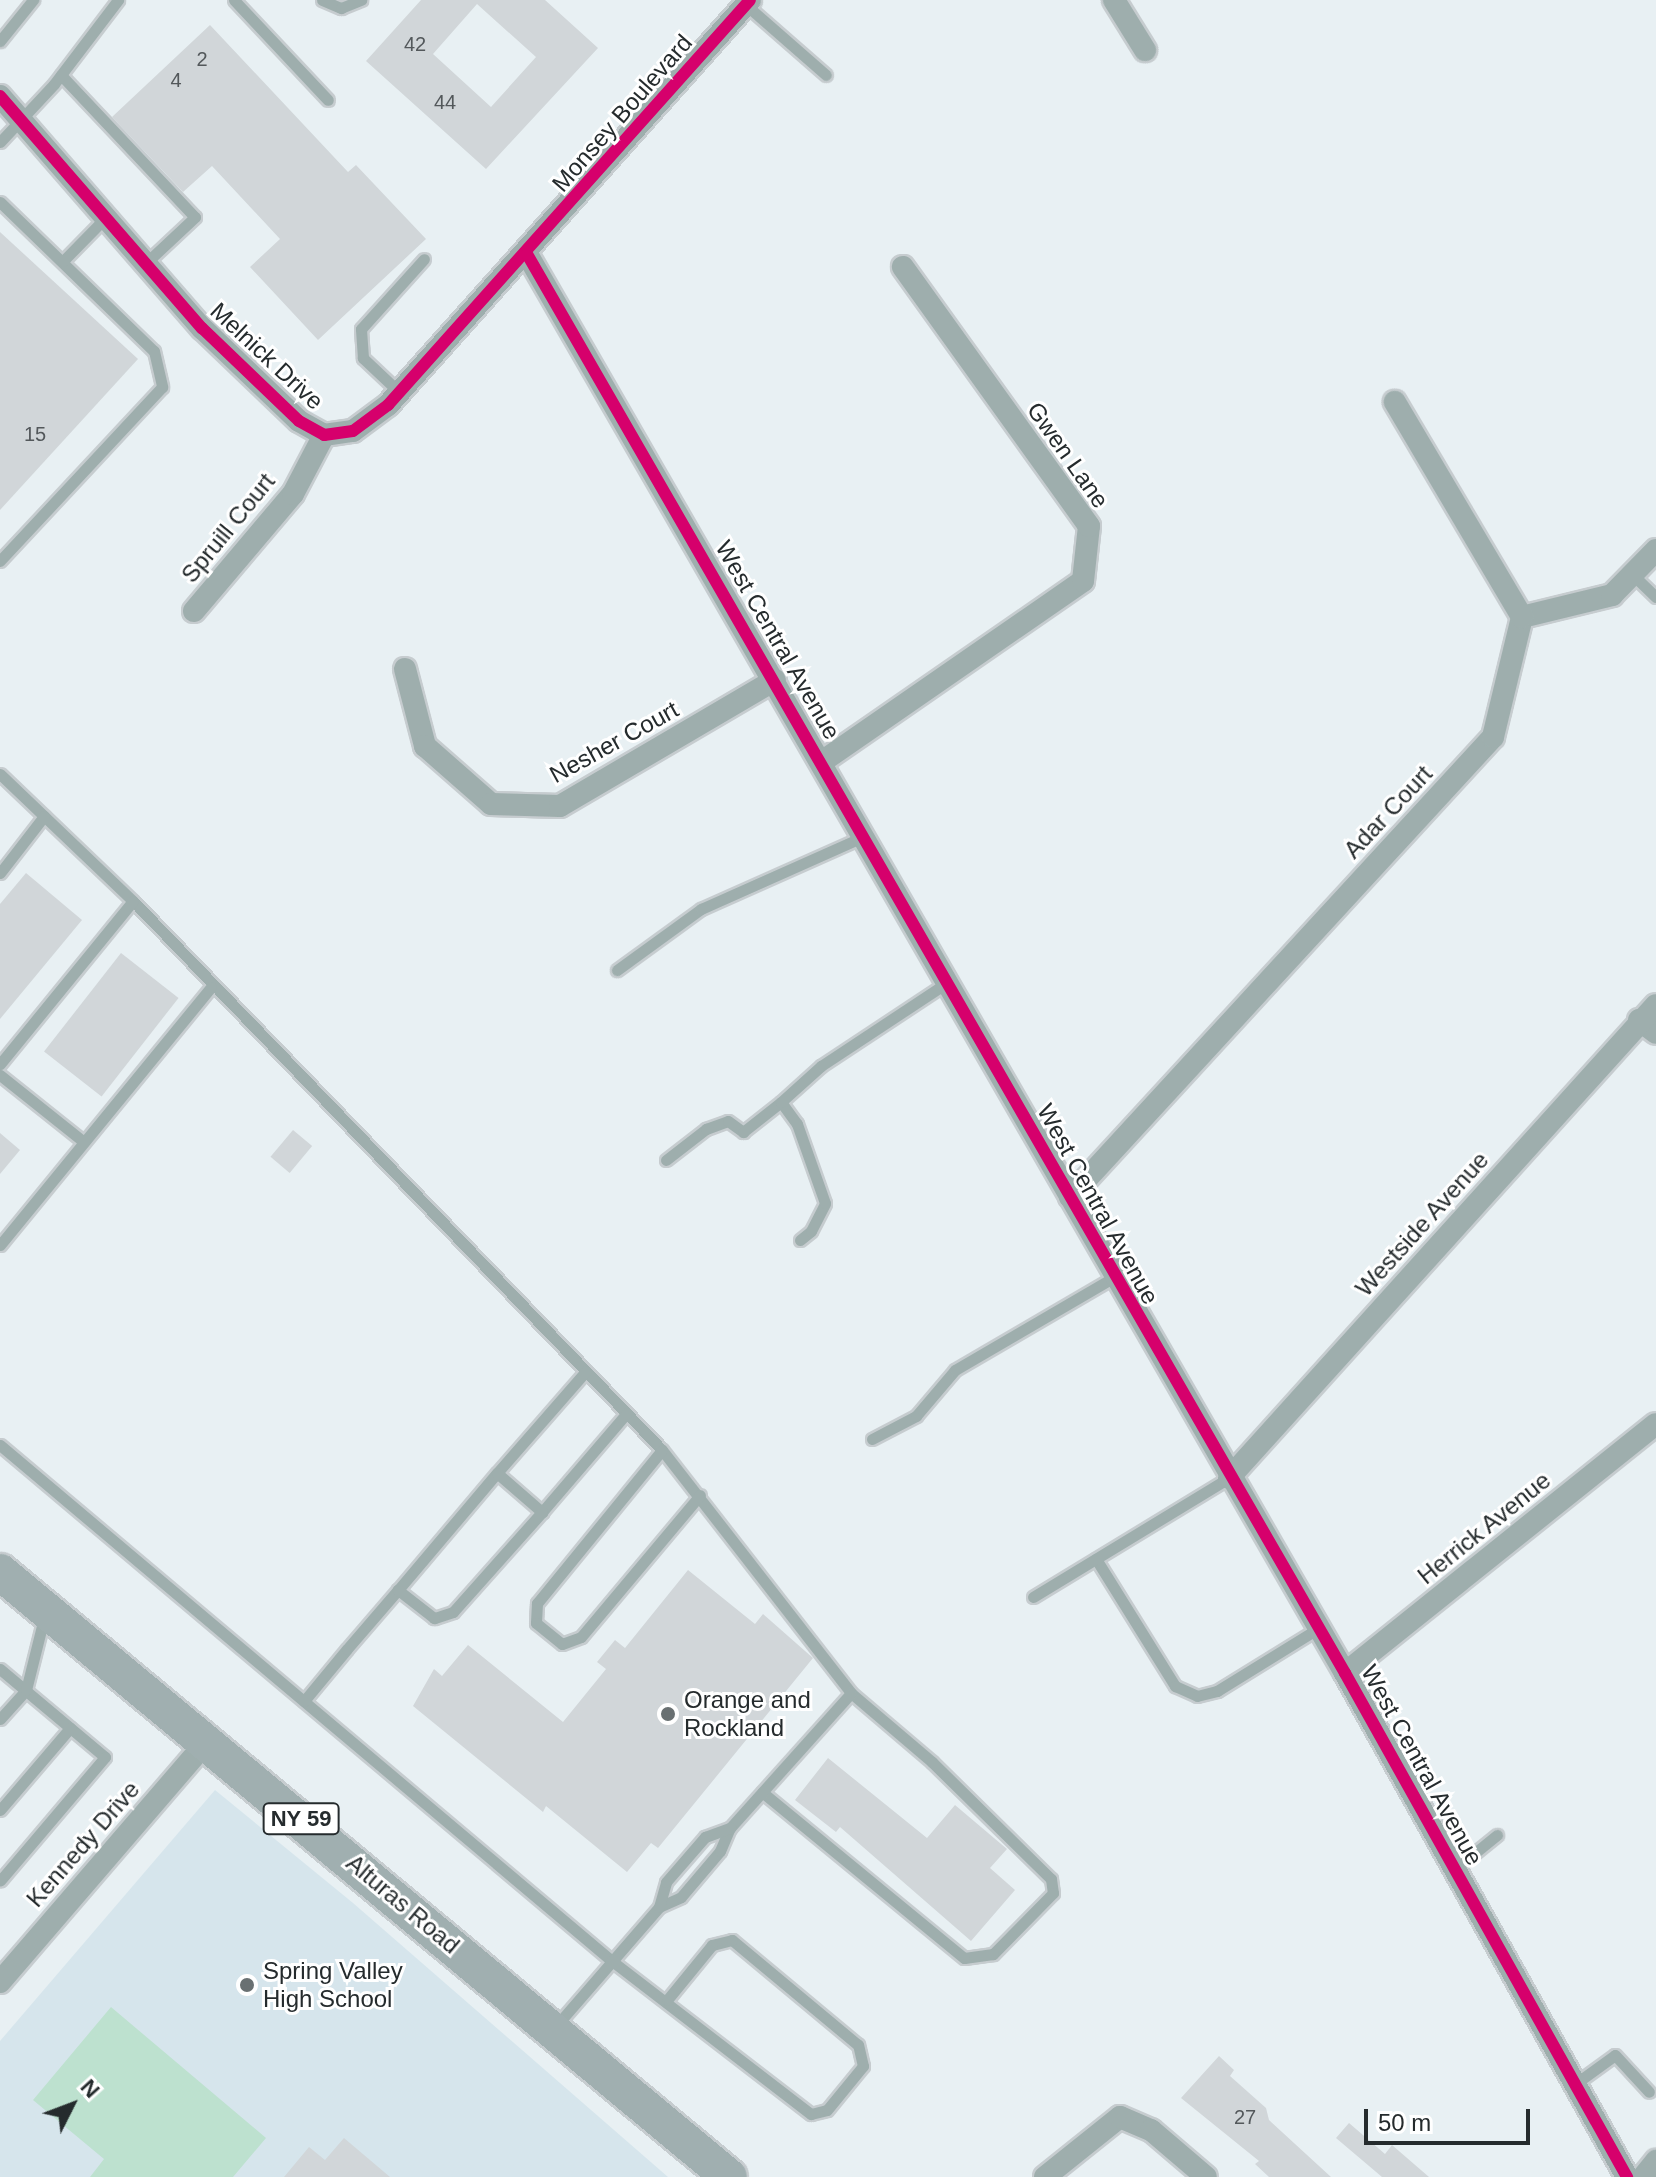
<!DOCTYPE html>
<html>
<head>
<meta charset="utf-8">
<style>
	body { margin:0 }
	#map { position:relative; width:1656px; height:2177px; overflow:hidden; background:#e8f0f3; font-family:Helvetica,sans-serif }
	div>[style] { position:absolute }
	.built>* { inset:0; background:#d6e5ec }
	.green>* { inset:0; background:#bde1cf }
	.building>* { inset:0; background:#d1d6d9; transform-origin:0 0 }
	.roads { filter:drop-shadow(2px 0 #c6cccf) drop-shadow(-2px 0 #c6cccf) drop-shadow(0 2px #c6cccf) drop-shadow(0 -2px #c6cccf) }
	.service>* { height:11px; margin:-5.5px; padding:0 5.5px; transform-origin:5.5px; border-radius:5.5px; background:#9eaead }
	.minor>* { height:22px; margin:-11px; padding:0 11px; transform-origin:11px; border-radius:11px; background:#9eaead }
	.primary>* { height:36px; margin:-18px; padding:0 18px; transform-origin:18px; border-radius:18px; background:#a0afb0 }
	.cycleway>* { height:12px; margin:-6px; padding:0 6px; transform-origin:6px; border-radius:6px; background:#d6006c }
	.dots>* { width:22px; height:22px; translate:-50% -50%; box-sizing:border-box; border:4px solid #fff; border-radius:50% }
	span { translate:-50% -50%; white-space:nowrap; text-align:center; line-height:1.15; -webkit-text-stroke:6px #fff; paint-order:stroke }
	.number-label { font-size:20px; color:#53585b }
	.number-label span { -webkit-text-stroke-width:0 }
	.shield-label span { padding:2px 6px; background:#fff; border:2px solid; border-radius:6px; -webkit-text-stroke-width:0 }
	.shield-label { font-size:22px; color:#252b2d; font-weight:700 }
	.street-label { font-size:24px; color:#252b2d }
	.poi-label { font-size:24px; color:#252b2d }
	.left { translate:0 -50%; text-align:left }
	.north { position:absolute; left:32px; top:2065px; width:80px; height:80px; -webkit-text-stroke:6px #fff; paint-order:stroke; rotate:48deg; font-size:22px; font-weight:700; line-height:32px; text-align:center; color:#252b2d }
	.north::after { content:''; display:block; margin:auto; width:28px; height:36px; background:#252b2d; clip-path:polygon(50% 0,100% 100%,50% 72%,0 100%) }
	.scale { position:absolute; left:1364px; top:2109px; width:166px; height:36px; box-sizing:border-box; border:4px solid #252b2d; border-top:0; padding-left:10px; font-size:24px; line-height:28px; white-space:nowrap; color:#252b2d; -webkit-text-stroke:6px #fff; paint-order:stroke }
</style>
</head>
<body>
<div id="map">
	<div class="built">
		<i style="clip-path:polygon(215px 1790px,353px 1903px,668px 2177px,0 2177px,0 2041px)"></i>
	</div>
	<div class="green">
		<i style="clip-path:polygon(111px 2007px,266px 2138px,233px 2177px,90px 2177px,104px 2159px,33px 2100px)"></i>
	</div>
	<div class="building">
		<i style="clip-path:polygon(evenodd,421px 0,545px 0,598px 48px,486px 169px,366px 61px,421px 0,477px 4px,536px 57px,491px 107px,433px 54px,477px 4px)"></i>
		<i style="clip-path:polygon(210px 25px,348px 172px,356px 165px,426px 239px,318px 340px,250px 267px,280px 239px,212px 166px,183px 192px,112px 117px)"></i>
		<i style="clip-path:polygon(0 232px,138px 359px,0 510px)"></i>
		<i style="clip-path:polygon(26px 873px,82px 920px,0 1019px,0 904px)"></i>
		<i style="left:121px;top:953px;width:73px;height:125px;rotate:38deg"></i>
		<i style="left:293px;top:1130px;width:25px;height:35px;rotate:40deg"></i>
		<i style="clip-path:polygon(0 1133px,20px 1150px,0 1174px)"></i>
		<i style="clip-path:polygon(688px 1570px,755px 1624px,763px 1614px,813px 1658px,658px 1848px,651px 1843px,627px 1872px,546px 1806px,543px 1812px,413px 1706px,434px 1669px,442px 1676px,468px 1645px,563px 1722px,606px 1669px,597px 1662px,615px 1640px,625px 1648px)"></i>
		<i style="clip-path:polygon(828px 1758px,927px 1838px,955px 1805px,1007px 1849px,990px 1868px,1015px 1890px,971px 1941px,840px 1827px,836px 1832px,795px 1800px)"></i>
		<i style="clip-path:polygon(1219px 2056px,1234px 2070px,1230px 2076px,1266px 2108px,1269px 2120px,1331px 2177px,1269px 2177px,1255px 2164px,1259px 2161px,1181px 2098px)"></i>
		<i style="clip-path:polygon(1349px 2123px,1385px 2154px,1392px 2145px,1429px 2177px,1382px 2177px,1336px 2138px)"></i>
		<i style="clip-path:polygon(344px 2138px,390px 2177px,284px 2177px,309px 2147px,325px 2160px)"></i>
	</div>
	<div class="roads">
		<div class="service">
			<i style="left:234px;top:0;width:137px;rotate:46.8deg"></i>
			<i style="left:322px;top:0;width:21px;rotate:23deg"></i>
			<i style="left:341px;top:8px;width:22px;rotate:-22deg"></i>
			<i style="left:746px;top:5px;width:106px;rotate:41.2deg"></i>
			<i style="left:0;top:41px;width:53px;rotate:-51.2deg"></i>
			<i style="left:61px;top:75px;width:195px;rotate:46.7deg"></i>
			<i style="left:195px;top:217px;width:67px;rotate:136.8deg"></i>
			<i style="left:0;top:142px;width:79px;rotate:-47deg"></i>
			<i style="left:54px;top:84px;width:106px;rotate:-52.7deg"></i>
			<i style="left:0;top:202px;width:214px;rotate:44.1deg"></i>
			<i style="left:154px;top:351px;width:37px;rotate:77deg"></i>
			<i style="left:162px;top:387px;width:238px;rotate:133deg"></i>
			<i style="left:63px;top:261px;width:63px;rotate:-45.6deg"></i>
			<i style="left:399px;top:392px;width:50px;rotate:-136.6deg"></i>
			<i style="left:363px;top:358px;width:29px;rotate:-94deg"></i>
			<i style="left:361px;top:329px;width:94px;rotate:-48deg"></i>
			<i style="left:1632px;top:574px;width:33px;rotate:44deg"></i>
			<i style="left:0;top:774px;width:184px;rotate:43.7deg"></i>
			<i style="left:133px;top:901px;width:762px;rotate:46.06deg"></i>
			<i style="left:662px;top:1450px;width:308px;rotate:52.1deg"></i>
			<i style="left:851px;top:1693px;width:106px;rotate:40.4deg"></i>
			<i style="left:932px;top:1762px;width:167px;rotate:44.5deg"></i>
			<i style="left:1051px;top:1879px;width:14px;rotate:82deg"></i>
			<i style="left:1053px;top:1893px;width:86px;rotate:134.5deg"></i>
			<i style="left:993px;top:1954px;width:29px;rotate:172deg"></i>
			<i style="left:964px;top:1958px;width:261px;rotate:-140.6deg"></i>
			<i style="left:0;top:873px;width:72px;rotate:-52.3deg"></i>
			<i style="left:617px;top:970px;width:104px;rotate:-36deg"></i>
			<i style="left:701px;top:909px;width:180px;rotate:-24deg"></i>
			<i style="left:0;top:1064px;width:210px;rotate:-50.8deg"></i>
			<i style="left:0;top:1075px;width:107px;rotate:38.6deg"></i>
			<i style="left:666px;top:1160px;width:51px;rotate:-37.8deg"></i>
			<i style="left:706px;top:1129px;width:23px;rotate:-20deg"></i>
			<i style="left:728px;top:1121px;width:19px;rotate:36deg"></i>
			<i style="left:743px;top:1132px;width:48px;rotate:-38.3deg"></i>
			<i style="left:800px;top:1240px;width:14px;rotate:-39deg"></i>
			<i style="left:811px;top:1231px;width:31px;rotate:-63deg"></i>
			<i style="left:825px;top:1203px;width:84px;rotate:-109.5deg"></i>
			<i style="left:797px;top:1124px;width:27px;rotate:-126deg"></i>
			<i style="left:781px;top:1102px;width:54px;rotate:-42deg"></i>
			<i style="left:821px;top:1066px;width:152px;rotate:-33.5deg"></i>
			<i style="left:0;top:1245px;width:333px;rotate:-50.7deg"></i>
			<i style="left:872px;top:1439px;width:50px;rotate:-27.6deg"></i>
			<i style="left:916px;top:1416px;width:60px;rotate:-49.7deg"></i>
			<i style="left:955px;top:1370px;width:184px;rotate:-30.3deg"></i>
			<i style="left:0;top:1445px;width:800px;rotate:40.14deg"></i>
			<i style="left:612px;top:1961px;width:251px;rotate:37.6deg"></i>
			<i style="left:811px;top:2114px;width:16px;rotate:-14deg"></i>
			<i style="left:827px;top:2110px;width:57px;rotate:-50.7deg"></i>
			<i style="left:863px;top:2066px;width:22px;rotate:-103deg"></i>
			<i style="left:858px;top:2045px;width:164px;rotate:-140.2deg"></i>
			<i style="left:732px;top:1940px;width:21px;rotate:166deg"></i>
			<i style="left:712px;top:1945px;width:71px;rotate:129.3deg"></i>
			<i style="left:662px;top:1450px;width:198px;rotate:129.2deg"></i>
			<i style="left:537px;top:1603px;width:20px;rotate:93deg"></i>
			<i style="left:536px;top:1623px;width:33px;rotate:39deg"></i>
			<i style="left:562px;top:1644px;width:20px;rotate:-20deg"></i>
			<i style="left:581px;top:1637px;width:185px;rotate:-50deg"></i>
			<i style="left:497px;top:1473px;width:135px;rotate:-48.9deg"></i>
			<i style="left:542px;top:1512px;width:130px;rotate:-49.4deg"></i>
			<i style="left:1096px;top:1559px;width:150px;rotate:58.1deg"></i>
			<i style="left:1175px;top:1686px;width:24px;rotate:24deg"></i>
			<i style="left:1197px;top:1696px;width:21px;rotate:-14deg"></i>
			<i style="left:1217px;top:1691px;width:120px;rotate:-31.7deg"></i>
			<i style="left:1033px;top:1597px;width:229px;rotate:-31.3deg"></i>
			<i style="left:0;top:1669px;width:137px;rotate:40deg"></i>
			<i style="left:105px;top:1757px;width:162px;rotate:130.3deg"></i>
			<i style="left:304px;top:1701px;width:67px;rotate:-50.4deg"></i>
			<i style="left:347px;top:1649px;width:78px;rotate:-49.2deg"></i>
			<i style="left:398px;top:1590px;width:153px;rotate:-49.8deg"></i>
			<i style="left:497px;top:1473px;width:60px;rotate:40.9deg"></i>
			<i style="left:542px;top:1512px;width:134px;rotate:131.7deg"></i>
			<i style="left:453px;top:1612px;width:20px;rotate:162deg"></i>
			<i style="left:434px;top:1618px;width:46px;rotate:-142.1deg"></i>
			<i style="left:0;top:1719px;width:39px;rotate:-48deg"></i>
			<i style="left:26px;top:1690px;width:78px;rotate:-76deg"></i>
			<i style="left:0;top:1810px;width:108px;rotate:-49.5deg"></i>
			<i style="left:1455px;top:1869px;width:54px;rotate:-39deg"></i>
			<i style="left:659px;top:1907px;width:24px;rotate:-24deg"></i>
			<i style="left:681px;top:1897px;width:60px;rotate:-49.7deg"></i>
			<i style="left:720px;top:1851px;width:25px;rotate:-67deg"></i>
			<i style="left:730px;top:1828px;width:181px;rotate:-48.1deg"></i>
			<i style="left:556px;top:2026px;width:157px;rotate:-49.1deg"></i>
			<i style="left:659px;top:1907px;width:26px;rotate:-74deg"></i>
			<i style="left:666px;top:1882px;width:60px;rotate:-49.1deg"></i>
			<i style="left:705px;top:1837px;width:27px;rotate:-20deg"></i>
			<i style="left:1575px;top:2084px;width:49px;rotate:-35.9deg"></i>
			<i style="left:1615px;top:2055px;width:50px;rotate:47.4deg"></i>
		</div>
		<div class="minor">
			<i style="left:1114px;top:0;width:59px;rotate:58.2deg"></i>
			<i style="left:0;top:96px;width:308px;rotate:49deg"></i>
			<i style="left:202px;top:328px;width:134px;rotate:43.8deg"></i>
			<i style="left:299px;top:421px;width:29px;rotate:29deg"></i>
			<i style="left:324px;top:435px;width:29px;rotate:-8deg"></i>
			<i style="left:353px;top:431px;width:44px;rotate:-36.6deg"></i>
			<i style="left:388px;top:405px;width:543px;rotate:-48.21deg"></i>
			<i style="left:527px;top:254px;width:1638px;rotate:60.04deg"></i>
			<i style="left:1345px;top:1673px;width:578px;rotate:60.77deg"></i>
			<i style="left:194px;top:611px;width:153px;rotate:-49.8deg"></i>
			<i style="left:293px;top:494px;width:67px;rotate:-62.3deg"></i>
			<i style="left:1522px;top:617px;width:93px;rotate:-13.7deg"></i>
			<i style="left:1612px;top:595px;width:63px;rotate:-45.6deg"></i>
			<i style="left:405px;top:669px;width:80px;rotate:75.4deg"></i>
			<i style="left:425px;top:746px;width:88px;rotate:41.3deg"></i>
			<i style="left:491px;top:804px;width:69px;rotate:1.7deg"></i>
			<i style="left:560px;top:806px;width:249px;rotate:-30.4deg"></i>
			<i style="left:823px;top:761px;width:316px;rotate:-34.7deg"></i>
			<i style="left:1083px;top:581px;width:55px;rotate:-83.8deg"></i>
			<i style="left:1089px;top:526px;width:319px;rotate:-125.7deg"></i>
			<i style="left:1639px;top:1020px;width:21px;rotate:37deg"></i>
			<i style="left:1070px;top:1197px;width:625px;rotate:-47.4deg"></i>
			<i style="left:1493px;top:737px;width:123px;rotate:-76.4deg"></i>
			<i style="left:1522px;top:617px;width:250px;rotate:-120.6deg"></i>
			<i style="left:1229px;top:1478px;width:637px;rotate:-47.93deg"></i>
			<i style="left:1345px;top:1673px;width:398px;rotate:-38.7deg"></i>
			<i style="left:0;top:1982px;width:318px;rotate:-49.3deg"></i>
			<i style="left:1045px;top:2177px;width:96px;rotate:-38.7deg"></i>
			<i style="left:1120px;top:2117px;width:34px;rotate:23deg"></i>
			<i style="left:1151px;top:2130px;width:72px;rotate:40.5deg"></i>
			<i style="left:1643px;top:2177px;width:21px;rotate:-51deg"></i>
		</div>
		<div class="primary">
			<i style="left:0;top:1572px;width:947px;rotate:39.69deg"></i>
		</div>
	</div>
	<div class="cycleway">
		<i style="left:0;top:96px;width:308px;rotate:49deg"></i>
		<i style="left:202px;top:328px;width:134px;rotate:43.8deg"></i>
		<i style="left:299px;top:421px;width:29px;rotate:29deg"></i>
		<i style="left:324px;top:435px;width:29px;rotate:-8deg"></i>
		<i style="left:353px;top:431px;width:44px;rotate:-36.6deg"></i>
		<i style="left:388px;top:405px;width:543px;rotate:-48.21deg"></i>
		<i style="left:527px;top:254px;width:1638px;rotate:60.04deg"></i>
		<i style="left:1345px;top:1673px;width:578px;rotate:60.77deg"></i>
	</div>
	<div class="dots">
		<i style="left:668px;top:1714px;background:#697072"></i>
		<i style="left:247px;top:1985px;background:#697072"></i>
	</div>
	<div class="number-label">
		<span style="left:415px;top:44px">42</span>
		<span style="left:202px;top:59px">2</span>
		<span style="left:176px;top:80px">4</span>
		<span style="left:445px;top:102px">44</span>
		<span style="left:35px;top:434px">15</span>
		<span style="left:1245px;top:2117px">27</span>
	</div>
	<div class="shield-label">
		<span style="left:301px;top:1819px">NY 59</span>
	</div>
	<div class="street-label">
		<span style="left:622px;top:113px;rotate:-49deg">Monsey Boulevard</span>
		<span style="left:267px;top:356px;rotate:43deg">Melnick Drive</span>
		<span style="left:1068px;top:455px;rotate:55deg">Gwen Lane</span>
		<span style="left:228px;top:528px;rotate:-51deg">Spruill Court</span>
		<span style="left:778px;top:640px;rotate:60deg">West Central Avenue</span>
		<span style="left:614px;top:742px;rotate:-29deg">Nesher Court</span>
		<span style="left:1388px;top:812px;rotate:-47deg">Adar Court</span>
		<span style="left:1098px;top:1204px;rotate:61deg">West Central Avenue</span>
		<span style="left:1422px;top:1224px;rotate:-48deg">Westside Avenue</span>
		<span style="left:1484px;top:1528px;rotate:-39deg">Herrick Avenue</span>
		<span style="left:1422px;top:1765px;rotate:61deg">West Central Avenue</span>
		<span style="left:83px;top:1844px;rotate:-49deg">Kennedy Drive</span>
		<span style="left:403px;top:1904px;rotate:40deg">Alturas Road</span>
	</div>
	<div class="poi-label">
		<span class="left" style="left:684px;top:1714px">Orange and<br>Rockland</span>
		<span class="left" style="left:263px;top:1985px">Spring Valley<br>High School</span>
	</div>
	<div class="north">N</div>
	<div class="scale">50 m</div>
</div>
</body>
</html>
